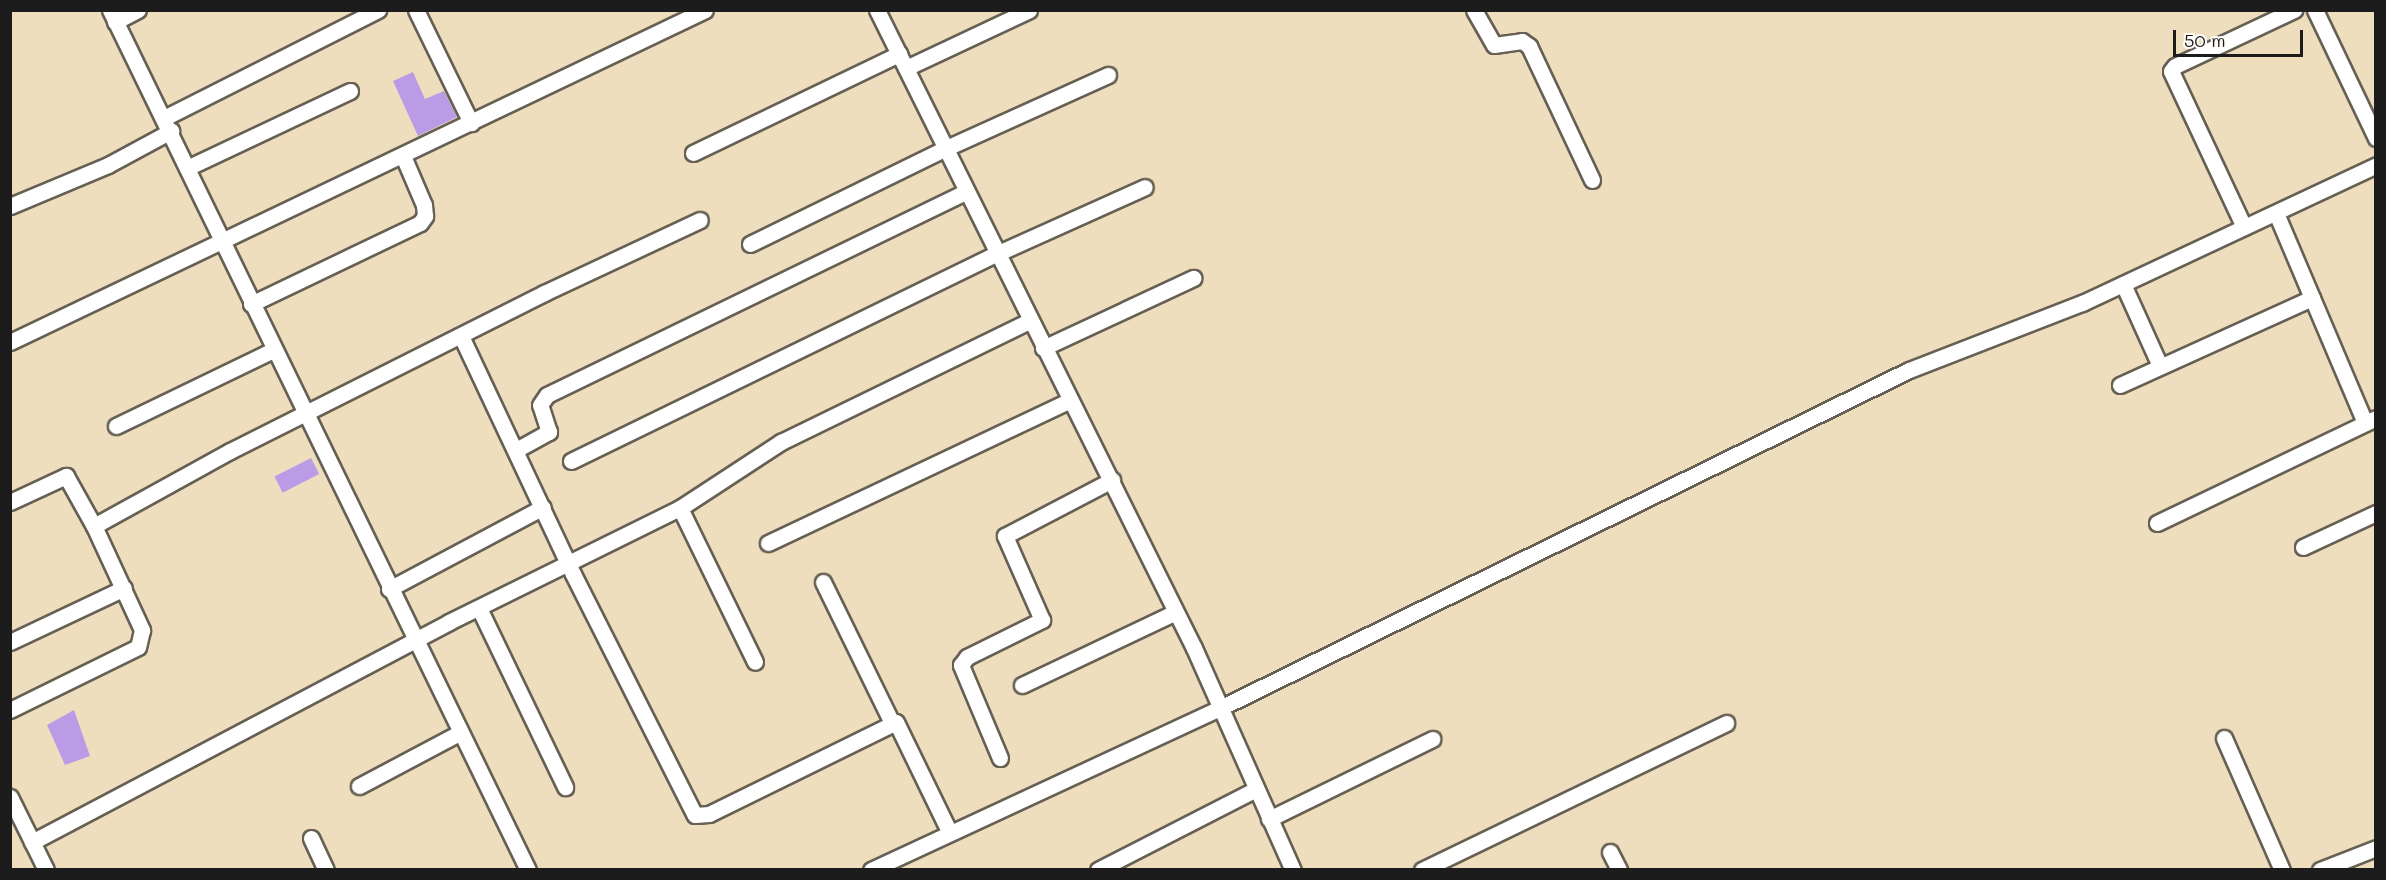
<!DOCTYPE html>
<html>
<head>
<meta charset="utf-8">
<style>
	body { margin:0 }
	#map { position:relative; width:2386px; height:880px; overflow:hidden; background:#efdebd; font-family:Mali,sans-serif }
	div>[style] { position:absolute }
	.building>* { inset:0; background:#ba9ce6; transform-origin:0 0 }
	.roads { filter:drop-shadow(2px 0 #666054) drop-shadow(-2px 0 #666054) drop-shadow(0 2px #666054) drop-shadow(0 -2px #666054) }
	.minor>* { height:15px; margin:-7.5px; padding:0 7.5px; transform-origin:7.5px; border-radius:7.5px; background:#fff }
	span { translate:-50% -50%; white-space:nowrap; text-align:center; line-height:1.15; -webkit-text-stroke:4.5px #fdfcf7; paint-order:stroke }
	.frame { position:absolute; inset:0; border:12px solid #1c1c1c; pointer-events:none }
	.scale { position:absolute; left:2173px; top:30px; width:130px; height:27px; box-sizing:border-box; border:3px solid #1c1c1c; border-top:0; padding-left:8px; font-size:18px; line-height:21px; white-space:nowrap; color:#1c1c1c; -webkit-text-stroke:4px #fdfcf7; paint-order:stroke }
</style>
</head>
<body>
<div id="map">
	<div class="building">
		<i style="clip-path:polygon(413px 72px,425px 99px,444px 91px,457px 117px,418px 136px,393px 81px)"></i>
		<i style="left:311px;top:458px;width:18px;height:41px;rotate:63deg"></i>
		<i style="clip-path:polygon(74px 710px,90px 756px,65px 765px,47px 725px)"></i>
	</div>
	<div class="roads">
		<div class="minor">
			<i style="left:110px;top:10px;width:956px;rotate:64.08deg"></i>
			<i style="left:416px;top:10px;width:126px;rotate:64deg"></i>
			<i style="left:877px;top:10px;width:712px;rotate:63.58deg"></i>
			<i style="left:1194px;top:648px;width:243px;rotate:66deg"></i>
			<i style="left:1474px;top:10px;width:40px;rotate:60.3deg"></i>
			<i style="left:1494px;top:45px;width:28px;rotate:-8deg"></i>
			<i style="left:1522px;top:41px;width:9px;rotate:36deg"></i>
			<i style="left:1529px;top:46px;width:148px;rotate:64.8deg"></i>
			<i style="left:2315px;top:10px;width:142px;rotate:64.5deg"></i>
			<i style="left:115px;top:22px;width:26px;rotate:-28deg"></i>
			<i style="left:906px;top:68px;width:136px;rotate:-25.2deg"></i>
			<i style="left:164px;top:118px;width:240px;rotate:-26.8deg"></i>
			<i style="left:693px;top:153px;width:229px;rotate:-25.7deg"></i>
			<i style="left:189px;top:167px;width:178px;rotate:-25.3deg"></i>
			<i style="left:10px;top:206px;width:106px;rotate:-22.7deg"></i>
			<i style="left:108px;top:165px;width:72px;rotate:-28.4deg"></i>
			<i style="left:2276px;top:213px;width:228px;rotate:67deg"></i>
			<i style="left:2244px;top:227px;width:172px;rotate:-115.1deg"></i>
			<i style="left:2171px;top:71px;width:6px;rotate:-51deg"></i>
			<i style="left:2175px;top:66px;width:132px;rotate:-25.2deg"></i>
			<i style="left:750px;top:244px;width:216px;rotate:-26.1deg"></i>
			<i style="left:944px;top:149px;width:180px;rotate:-24.3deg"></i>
			<i style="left:2123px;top:284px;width:90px;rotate:65.7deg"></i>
			<i style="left:251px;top:304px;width:187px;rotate:-25.6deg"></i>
			<i style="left:420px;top:223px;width:9px;rotate:-54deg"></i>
			<i style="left:425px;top:216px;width:11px;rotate:-95deg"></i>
			<i style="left:424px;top:205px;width:53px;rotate:-113.2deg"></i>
			<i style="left:461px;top:336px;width:263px;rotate:64.8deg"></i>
			<i style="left:573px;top:574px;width:270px;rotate:63.2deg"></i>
			<i style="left:695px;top:815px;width:14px;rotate:-4deg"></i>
			<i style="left:709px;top:814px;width:208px;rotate:-26.2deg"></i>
			<i style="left:896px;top:722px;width:123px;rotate:64.1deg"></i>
			<i style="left:10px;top:342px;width:770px;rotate:-25.53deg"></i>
			<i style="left:1043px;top:348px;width:166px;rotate:-25deg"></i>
			<i style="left:2120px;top:385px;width:211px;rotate:-24.4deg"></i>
			<i style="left:116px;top:426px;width:174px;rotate:-25.8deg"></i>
			<i style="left:516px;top:450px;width:38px;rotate:-29deg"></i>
			<i style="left:549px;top:432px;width:28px;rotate:-108deg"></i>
			<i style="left:540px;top:405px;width:12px;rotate:-55deg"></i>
			<i style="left:547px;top:395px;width:465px;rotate:-25.9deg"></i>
			<i style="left:571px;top:461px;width:473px;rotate:-26deg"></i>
			<i style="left:996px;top:254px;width:163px;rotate:-24.2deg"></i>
			<i style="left:10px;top:502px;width:62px;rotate:-24.9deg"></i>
			<i style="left:66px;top:476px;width:57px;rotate:60.8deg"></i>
			<i style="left:94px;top:526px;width:115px;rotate:65.2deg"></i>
			<i style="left:142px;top:630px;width:17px;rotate:103deg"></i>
			<i style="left:138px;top:647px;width:143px;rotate:153.8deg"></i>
			<i style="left:680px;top:508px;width:171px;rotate:64deg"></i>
			<i style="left:2157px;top:523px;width:243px;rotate:-25.6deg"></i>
			<i style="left:94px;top:526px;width:155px;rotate:-28.9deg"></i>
			<i style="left:230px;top:451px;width:352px;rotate:-26.7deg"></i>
			<i style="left:544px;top:293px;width:172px;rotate:-25.1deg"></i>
			<i style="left:768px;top:543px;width:333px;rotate:-25.3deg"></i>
			<i style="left:2303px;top:547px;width:81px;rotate:-25deg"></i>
			<i style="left:823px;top:582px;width:157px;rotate:63.9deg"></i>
			<i style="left:389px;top:589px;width:174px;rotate:-28deg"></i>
			<i style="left:479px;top:608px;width:199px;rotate:64.3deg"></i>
			<i style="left:10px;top:642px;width:126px;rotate:-25.3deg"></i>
			<i style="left:1022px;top:685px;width:170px;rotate:-25.4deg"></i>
			<i style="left:2224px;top:738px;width:144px;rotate:66.3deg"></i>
			<i style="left:1000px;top:758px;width:101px;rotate:-112.8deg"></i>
			<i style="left:961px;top:665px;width:10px;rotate:-53deg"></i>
			<i style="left:967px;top:657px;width:84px;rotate:-26.3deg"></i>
			<i style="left:1042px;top:620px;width:92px;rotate:-113.8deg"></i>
			<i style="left:1005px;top:536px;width:121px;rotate:-27.6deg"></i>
			<i style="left:359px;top:786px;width:113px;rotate:-27.9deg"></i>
			<i style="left:10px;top:797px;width:81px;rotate:63.7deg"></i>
			<i style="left:1269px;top:819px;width:182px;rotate:-26.1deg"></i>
			<i style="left:311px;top:838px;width:35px;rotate:65deg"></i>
			<i style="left:32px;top:842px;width:471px;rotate:-27.8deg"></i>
			<i style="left:449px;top:622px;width:258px;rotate:-26.3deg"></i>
			<i style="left:680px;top:508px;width:121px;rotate:-33.2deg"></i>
			<i style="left:781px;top:442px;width:276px;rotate:-26deg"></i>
			<i style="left:1610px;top:852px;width:20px;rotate:63deg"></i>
			<i style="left:871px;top:870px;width:387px;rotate:-24.9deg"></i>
			<i style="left:1222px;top:707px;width:765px;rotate:-26.13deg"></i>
			<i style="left:1909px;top:370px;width:186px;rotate:-21.2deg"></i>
			<i style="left:2082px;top:303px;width:325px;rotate:-25.1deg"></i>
			<i style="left:1098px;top:870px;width:178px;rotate:-27.1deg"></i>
			<i style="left:1422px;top:870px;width:338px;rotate:-25.8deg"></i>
			<i style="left:2320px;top:870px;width:60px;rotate:-21.4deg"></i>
		</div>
	</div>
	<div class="frame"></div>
	<div class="scale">50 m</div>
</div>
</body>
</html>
